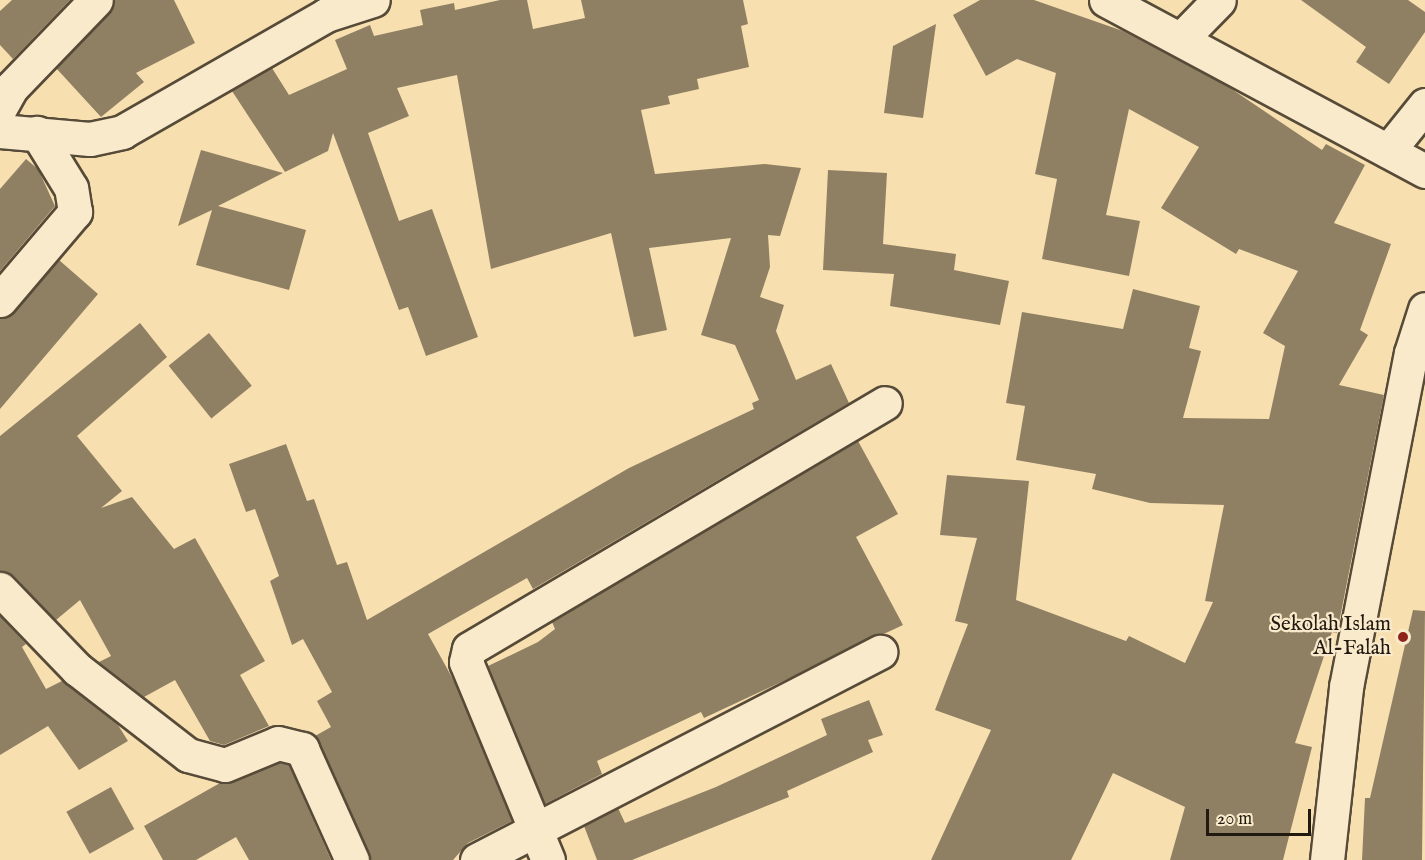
<!DOCTYPE html>
<html>
<head>
<meta charset="utf-8">
<style>
	body { margin:0 }
	#map { position:relative; width:1425px; height:860px; overflow:hidden; background:#f7dfb0; font-family:"IM FELL English",serif }
	div>[style] { position:absolute }
	.building>* { inset:0; background:#908063; transform-origin:0 0 }
	.roads { filter:drop-shadow(2px 0 #564b38) drop-shadow(-2px 0 #564b38) drop-shadow(0 2px #564b38) drop-shadow(0 -2px #564b38) }
	.minor>* { height:33px; margin:-16.5px; padding:0 16.5px; transform-origin:16.5px; border-radius:16.5px; background:#faeacc }
	.dots>* { width:16px; height:16px; translate:-50% -50%; box-sizing:border-box; border:3px solid #faeacc; border-radius:50% }
	span { translate:-50% -50%; white-space:nowrap; text-align:center; line-height:1.15; -webkit-text-stroke:4.5px #faeacc; paint-order:stroke }
	.poi-label { font-size:21px; color:#211a10 }
	.right { translate:-100% -50%; text-align:right }
	.scale { position:absolute; left:1206px; top:809px; width:105px; height:27px; box-sizing:border-box; border:3px solid #211a10; border-top:0; padding-left:8px; font-size:18px; line-height:21px; white-space:nowrap; color:#211a10; -webkit-text-stroke:4px #faeacc; paint-order:stroke }
</style>
</head>
<body>
<div id="map">
	<div class="building">
		<i style="clip-path:polygon(12px 0,70px 0,13px 59px,0 45px,0 11px)"></i>
		<i style="clip-path:polygon(114px 0,174px 0,195px 43px,136px 73px,144px 82px,101px 117px,56px 68px,109px 13px)"></i>
		<i style="clip-path:polygon(500px 0,527px 0,533px 29px,585px 18px,581px 0,743px 0,748px 24px,741px 26px,749px 67px,697px 79px,699px 89px,668px 96px,670px 104px,641px 110px,655px 174px,765px 164px,801px 168px,780px 236px,768px 235px,770px 267px,760px 297px,784px 305px,776px 331px,796px 380px,831px 364px,849px 403px,533px 589px,527px 578px,428px 634px,454px 681px,512px 821px,468px 843px,453px 860px,370px 860px,315px 736px,331px 727px,317px 701px,332px 692px,303px 639px,292px 645px,270px 581px,279px 576px,255px 509px,246px 512px,229px 464px,286px 444px,307px 501px,314px 499px,337px 565px,347px 562px,367px 620px,629px 468px,754px 409px,752px 403px,759px 400px,735px 345px,701px 335px,731px 238px,649px 248px,667px 330px,634px 337px,611px 233px,491px 269px,457px 75px,397px 88px,409px 116px,368px 133px,399px 221px,432px 209px,478px 337px,426px 356px,408px 307px,399px 310px,333px 133px,328px 151px,285px 172px,232px 91px,272px 68px,289px 95px,347px 69px,335px 40px,370px 25px,374px 36px,423px 25px,420px 10px,454px 3px,455px 10px)"></i>
		<i style="clip-path:polygon(980px 0,1034px 0,1123px 31px,1227px 86px,1322px 150px,1326px 144px,1365px 165px,1334px 223px,1391px 244px,1360px 330px,1368px 335px,1339px 385px,1384px 395px,1337px 633px,1332px 632px,1295px 743px,1312px 747px,1283px 860px,1170px 860px,1185px 807px,1113px 773px,1071px 860px,931px 860px,991px 730px,935px 710px,968px 624px,955px 621px,977px 538px,940px 535px,947px 475px,1029px 481px,1016px 600px,1126px 641px,1129px 636px,1185px 663px,1213px 602px,1205px 601px,1224px 505px,1150px 503px,1092px 489px,1096px 474px,1016px 460px,1025px 406px,1006px 403px,1022px 312px,1123px 329px,1133px 289px,1200px 306px,1189px 348px,1201px 351px,1183px 418px,1269px 419px,1285px 346px,1263px 333px,1298px 271px,1239px 249px,1236px 254px,1161px 208px,1199px 147px,1129px 109px,1106px 215px,1140px 221px,1129px 276px,1042px 259px,1057px 179px,1035px 174px,1056px 73px,1017px 59px,986px 76px,953px 15px)"></i>
		<i style="clip-path:polygon(1301px 0,1408px 0,1425px 12px,1425px 32px,1389px 84px,1356px 62px,1366px 47px)"></i>
		<i style="clip-path:polygon(936px 24px,923px 118px,884px 113px,893px 46px)"></i>
		<i style="clip-path:polygon(201px 150px,283px 173px,218px 206px,306px 230px,289px 290px,196px 265px,212px 210px,178px 226px)"></i>
		<i style="clip-path:polygon(26px 159px,38px 169px,55px 206px,0 271px,0 189px)"></i>
		<i style="clip-path:polygon(828px 170px,887px 173px,883px 244px,956px 254px,954px 270px,1009px 281px,1000px 325px,890px 306px,894px 274px,823px 270px)"></i>
		<i style="clip-path:polygon(59px 260px,98px 294px,0 409px,0 318px,14px 312px)"></i>
		<i style="clip-path:polygon(140px 323px,167px 357px,77px 436px,122px 491px,101px 508px,132px 497px,174px 549px,195px 538px,265px 661px,240px 675px,269px 726px,224px 745px,210px 741px,175px 680px,144px 697px,99px 662px,111px 656px,80px 600px,56px 620px,14px 576px,0 571px,0 436px)"></i>
		<i style="left:209px;top:333px;width:68px;height:52px;rotate:51deg"></i>
		<i style="clip-path:polygon(858px 441px,898px 514px,856px 537px,903px 625px,704px 718px,701px 712px,597px 761px,602px 774px,545px 804px,488px 666px,538px 642px,555px 629px,552px 622px)"></i>
		<i style="clip-path:polygon(1413px 610px,1425px 611px,1422px 860px,1362px 860px,1365px 798px,1370px 798px)"></i>
		<i style="clip-path:polygon(0 616px,26px 644px,22px 647px,46px 689px,62px 681px,118px 725px,128px 741px,79px 770px,48px 726px,0 755px)"></i>
		<i style="clip-path:polygon(869px 700px,883px 735px,868px 740px,873px 752px,787px 791px,789px 797px,632px 860px,597px 860px,584px 826px,618px 808px,625px 823px,716px 787px,827px 735px,821px 719px)"></i>
		<i style="clip-path:polygon(279px 763px,289px 765px,331px 860px,249px 860px,236px 837px,196px 860px,163px 860px,144px 826px,220px 783px)"></i>
		<i style="left:111px;top:787px;width:48px;height:51px;rotate:61deg"></i>
	</div>
	<div class="roads">
		<div class="minor">
			<i style="left:1106px;top:0;width:362px;rotate:28.2deg"></i>
			<i style="left:1181px;top:39px;width:54px;rotate:-45.7deg"></i>
			<i style="left:0;top:108px;width:23px;rotate:-61deg"></i>
			<i style="left:11px;top:88px;width:122px;rotate:-46deg"></i>
			<i style="left:0;top:131px;width:90px;rotate:5.1deg"></i>
			<i style="left:90px;top:139px;width:33px;rotate:-12deg"></i>
			<i style="left:122px;top:132px;width:235px;rotate:-29.8deg"></i>
			<i style="left:326px;top:15px;width:49px;rotate:-17.7deg"></i>
			<i style="left:1388px;top:151px;width:59px;rotate:-51.2deg"></i>
			<i style="left:0;top:300px;width:116px;rotate:-49.6deg"></i>
			<i style="left:75px;top:212px;width:24px;rotate:-99deg"></i>
			<i style="left:71px;top:188px;width:65px;rotate:-121.7deg"></i>
			<i style="left:0;top:589px;width:111px;rotate:46.1deg"></i>
			<i style="left:77px;top:669px;width:140px;rotate:37.8deg"></i>
			<i style="left:188px;top:755px;width:38px;rotate:15deg"></i>
			<i style="left:225px;top:765px;width:57px;rotate:-22.5deg"></i>
			<i style="left:278px;top:743px;width:25px;rotate:14deg"></i>
			<i style="left:302px;top:749px;width:122px;rotate:65.8deg"></i>
			<i style="left:477px;top:860px;width:454px;rotate:-27.3deg"></i>
			<i style="left:548px;top:860px;width:214px;rotate:-112.5deg"></i>
			<i style="left:466px;top:662px;width:13px;rotate:-77deg"></i>
			<i style="left:469px;top:649px;width:483px;rotate:-30.6deg"></i>
			<i style="left:1327px;top:860px;width:174px;rotate:-83.7deg"></i>
			<i style="left:1346px;top:687px;width:340px;rotate:-79deg"></i>
			<i style="left:1411px;top:353px;width:46px;rotate:-72.3deg"></i>
		</div>
	</div>
	<div class="dots">
		<i style="left:1403px;top:637px;background:#8f2418"></i>
	</div>
	<div class="poi-label">
		<span class="right" style="left:1391px;top:637px">Sekolah Islam<br>Al-Falah</span>
	</div>
	<div class="scale">20 m</div>
</div>
</body>
</html>
